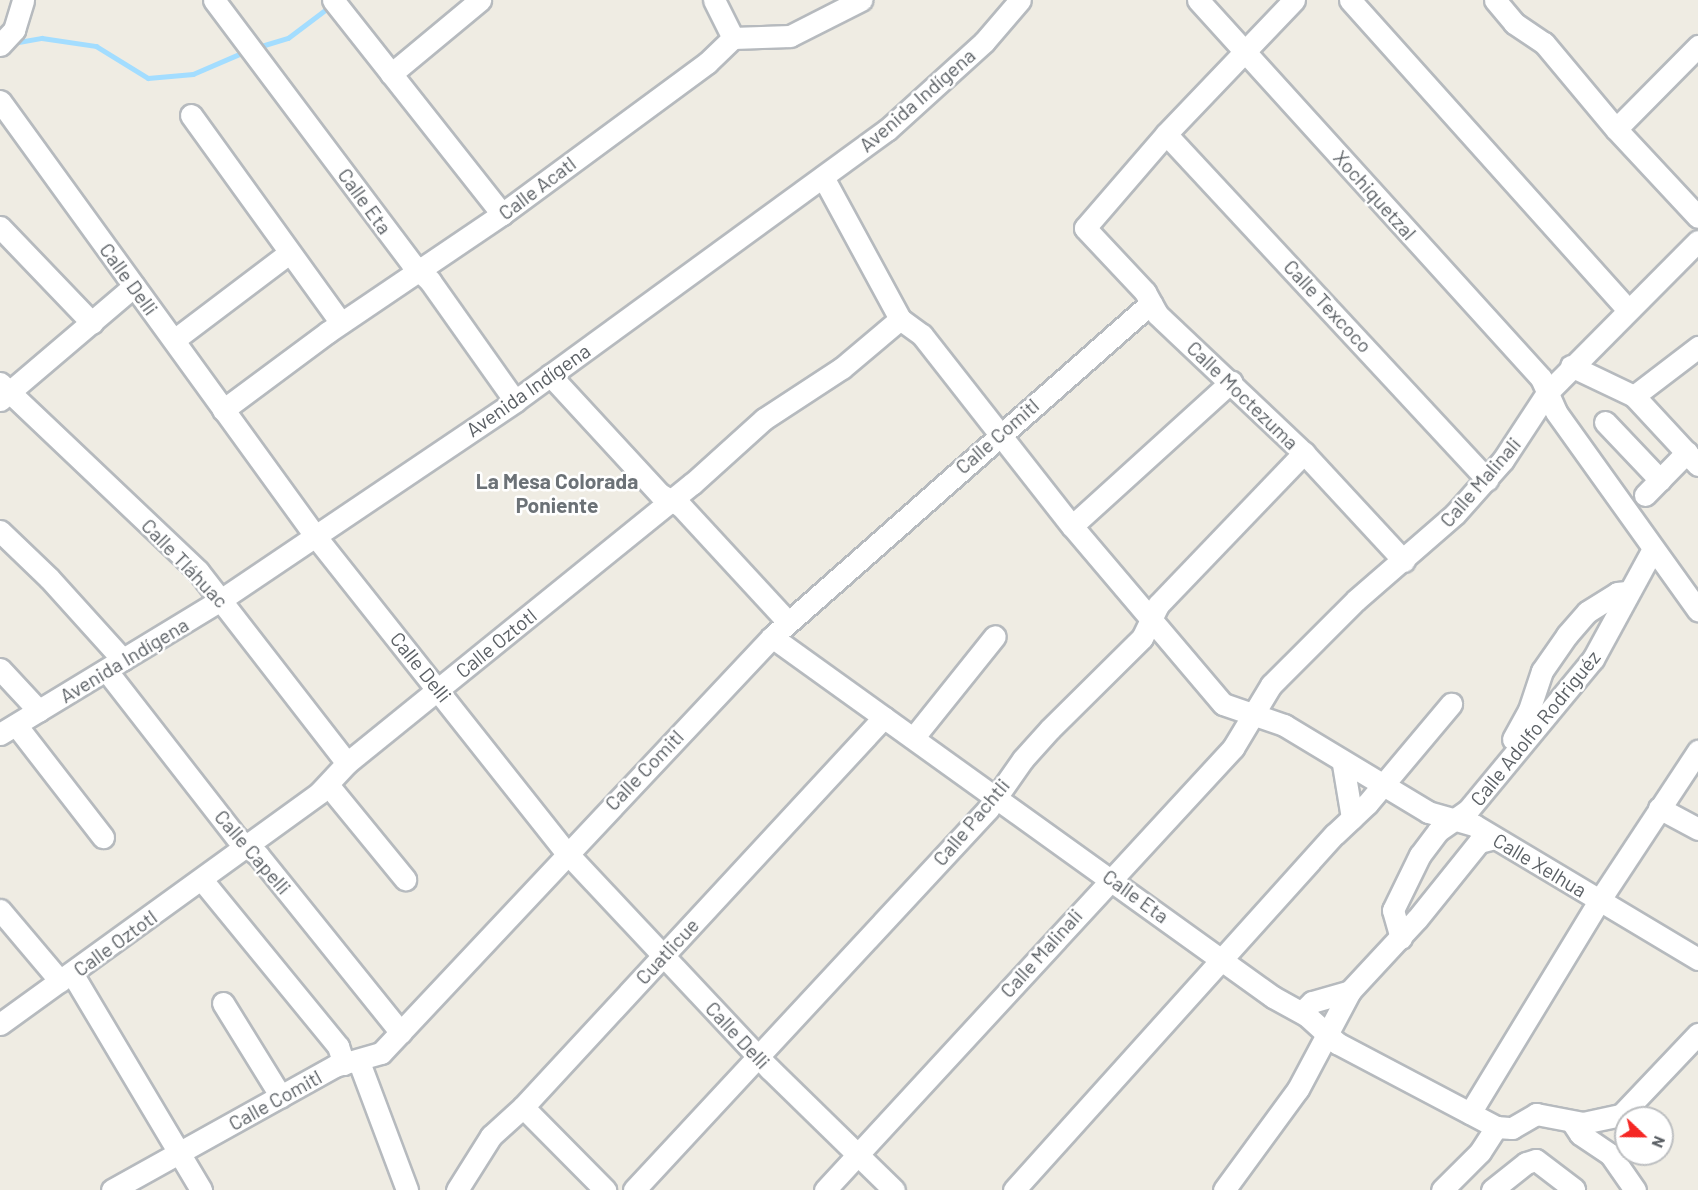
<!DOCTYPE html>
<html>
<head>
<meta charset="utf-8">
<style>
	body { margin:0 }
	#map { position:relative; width:1698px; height:1190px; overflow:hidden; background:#efece3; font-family:Barlow,sans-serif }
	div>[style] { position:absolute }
	.stream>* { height:4.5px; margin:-2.25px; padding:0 2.25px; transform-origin:2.25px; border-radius:2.25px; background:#a3ddff }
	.roads { filter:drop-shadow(2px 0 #b6babe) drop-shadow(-2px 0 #b6babe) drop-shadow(0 2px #b6babe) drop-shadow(0 -2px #b6babe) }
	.minor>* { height:21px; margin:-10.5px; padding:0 10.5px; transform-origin:10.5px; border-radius:10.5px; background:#fff }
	span { translate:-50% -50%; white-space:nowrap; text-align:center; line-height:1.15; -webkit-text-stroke:5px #fff; paint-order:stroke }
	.street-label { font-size:20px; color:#5b6065 }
	.neighbourhood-label { font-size:21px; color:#6c7277; font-weight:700 }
	.north { position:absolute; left:1614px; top:1106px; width:60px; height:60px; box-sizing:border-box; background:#fff; border:2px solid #bdbfc1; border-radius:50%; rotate:112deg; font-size:16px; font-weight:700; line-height:24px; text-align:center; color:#5b6065 }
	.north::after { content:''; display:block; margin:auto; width:21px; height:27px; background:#f52724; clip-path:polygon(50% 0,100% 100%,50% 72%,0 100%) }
</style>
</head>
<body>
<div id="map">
	<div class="stream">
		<i style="left:13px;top:43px;width:29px;rotate:-10deg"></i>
		<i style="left:42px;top:38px;width:55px;rotate:8.4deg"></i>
		<i style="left:96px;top:46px;width:61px;rotate:31.6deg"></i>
		<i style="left:148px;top:78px;width:45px;rotate:-5.1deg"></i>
		<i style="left:193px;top:74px;width:56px;rotate:-23.3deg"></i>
		<i style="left:258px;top:47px;width:31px;rotate:-17deg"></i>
		<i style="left:288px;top:38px;width:46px;rotate:-37.1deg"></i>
	</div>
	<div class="roads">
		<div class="minor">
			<i style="left:214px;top:0;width:330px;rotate:53.1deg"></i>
			<i style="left:412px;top:264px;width:25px;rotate:43deg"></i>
			<i style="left:430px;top:281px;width:147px;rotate:54.7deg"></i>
			<i style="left:333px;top:0;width:273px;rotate:51.7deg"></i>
			<i style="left:714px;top:0;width:42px;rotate:63.4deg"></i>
			<i style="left:1198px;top:0;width:510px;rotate:47.78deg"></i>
			<i style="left:1541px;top:378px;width:37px;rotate:66deg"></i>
			<i style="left:1556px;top:412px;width:244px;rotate:54.4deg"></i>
			<i style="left:1294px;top:0;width:185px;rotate:133.7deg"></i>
			<i style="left:1166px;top:134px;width:124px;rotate:130.8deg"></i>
			<i style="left:1085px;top:228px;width:88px;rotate:46.8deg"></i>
			<i style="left:1145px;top:292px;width:25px;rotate:61deg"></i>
			<i style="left:1157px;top:314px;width:202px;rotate:43.4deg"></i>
			<i style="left:1304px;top:453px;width:147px;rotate:47.2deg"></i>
			<i style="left:1350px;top:0;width:416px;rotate:48.1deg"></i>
			<i style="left:1495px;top:0;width:30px;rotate:50deg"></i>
			<i style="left:1514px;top:23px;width:36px;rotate:34deg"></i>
			<i style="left:1544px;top:43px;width:112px;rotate:50.1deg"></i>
			<i style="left:1616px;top:129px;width:120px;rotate:47deg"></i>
			<i style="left:0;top:45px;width:21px;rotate:-47deg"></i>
			<i style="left:14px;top:30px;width:31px;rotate:-73deg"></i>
			<i style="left:391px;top:74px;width:116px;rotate:-39.7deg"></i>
			<i style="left:0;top:101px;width:538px;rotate:54.07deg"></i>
			<i style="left:316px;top:537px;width:402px;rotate:51.6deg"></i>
			<i style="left:566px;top:852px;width:298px;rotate:46.8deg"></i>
			<i style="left:770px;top:1069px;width:173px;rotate:44.3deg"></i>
			<i style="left:191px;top:115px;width:256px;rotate:54.2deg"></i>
			<i style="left:1616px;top:129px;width:117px;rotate:-45.3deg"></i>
			<i style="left:1166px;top:134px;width:472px;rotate:47.1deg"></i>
			<i style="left:823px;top:177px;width:162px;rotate:61.5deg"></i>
			<i style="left:900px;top:319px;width:27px;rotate:36deg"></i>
			<i style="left:922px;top:335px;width:243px;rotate:51.9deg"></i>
			<i style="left:1072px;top:526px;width:233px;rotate:49.7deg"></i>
			<i style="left:1223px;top:704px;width:65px;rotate:19deg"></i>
			<i style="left:1284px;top:725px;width:168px;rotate:31.1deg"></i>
			<i style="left:1428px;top:812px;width:48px;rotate:15.8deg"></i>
			<i style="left:1474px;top:825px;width:261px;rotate:30.9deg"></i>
			<i style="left:0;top:227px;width:133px;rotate:46.2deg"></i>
			<i style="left:174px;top:340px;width:144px;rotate:-37.1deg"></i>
			<i style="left:1571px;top:366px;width:70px;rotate:25.5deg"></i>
			<i style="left:1634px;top:396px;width:94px;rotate:47.2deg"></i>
			<i style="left:550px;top:375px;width:162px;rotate:47.3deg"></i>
			<i style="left:660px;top:494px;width:24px;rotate:30deg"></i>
			<i style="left:681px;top:506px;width:158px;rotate:47.3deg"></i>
			<i style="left:0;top:383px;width:273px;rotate:43.5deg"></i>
			<i style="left:198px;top:571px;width:243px;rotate:52.2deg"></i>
			<i style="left:1634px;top:396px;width:81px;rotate:-37.4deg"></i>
			<i style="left:0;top:400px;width:176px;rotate:-40.4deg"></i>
			<i style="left:223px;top:410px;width:131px;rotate:-36.6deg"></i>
			<i style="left:328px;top:332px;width:210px;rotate:-34.1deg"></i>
			<i style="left:502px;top:214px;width:255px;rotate:-36.4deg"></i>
			<i style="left:707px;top:63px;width:36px;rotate:-44deg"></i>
			<i style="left:733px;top:38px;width:57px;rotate:-2deg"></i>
			<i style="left:790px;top:36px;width:80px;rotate:-26.9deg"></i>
			<i style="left:1605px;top:422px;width:80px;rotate:46.5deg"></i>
			<i style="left:1645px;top:495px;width:60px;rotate:-45.7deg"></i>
			<i style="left:1072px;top:526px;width:215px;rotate:-42.2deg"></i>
			<i style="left:0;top:531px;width:68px;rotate:43.8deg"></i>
			<i style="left:49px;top:578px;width:110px;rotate:47.9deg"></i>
			<i style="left:772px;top:637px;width:617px;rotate:35.7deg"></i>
			<i style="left:1273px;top:997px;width:38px;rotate:29deg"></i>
			<i style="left:1306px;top:1015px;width:42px;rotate:42.1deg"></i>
			<i style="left:1337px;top:1043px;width:180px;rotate:27.8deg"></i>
			<i style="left:1496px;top:1127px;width:16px;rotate:4deg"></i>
			<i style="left:1512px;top:1128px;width:28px;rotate:-30deg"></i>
			<i style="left:1536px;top:1114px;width:48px;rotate:10.8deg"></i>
			<i style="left:1583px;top:1123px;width:39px;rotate:-12deg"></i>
			<i style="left:1621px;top:1115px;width:112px;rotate:-46.5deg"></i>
			<i style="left:0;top:669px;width:57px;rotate:47.1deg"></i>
			<i style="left:106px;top:670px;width:213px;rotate:52.1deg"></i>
			<i style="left:237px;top:838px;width:27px;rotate:39deg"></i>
			<i style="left:258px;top:855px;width:228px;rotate:51.2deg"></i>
			<i style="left:16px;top:725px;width:142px;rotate:52.2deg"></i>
			<i style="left:0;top:734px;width:260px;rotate:-31.3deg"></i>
			<i style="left:222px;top:599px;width:354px;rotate:-34deg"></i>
			<i style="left:515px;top:401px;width:460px;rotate:-36.1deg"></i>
			<i style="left:887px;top:130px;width:131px;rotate:-42.2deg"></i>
			<i style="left:984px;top:42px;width:55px;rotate:-49.4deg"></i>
			<i style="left:914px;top:737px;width:129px;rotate:-51.3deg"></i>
			<i style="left:1513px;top:739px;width:33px;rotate:-61deg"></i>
			<i style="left:1529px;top:710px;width:41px;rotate:-71.6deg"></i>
			<i style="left:1542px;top:671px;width:44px;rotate:-55.2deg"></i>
			<i style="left:1567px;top:635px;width:30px;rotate:-49deg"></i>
			<i style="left:1587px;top:612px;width:36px;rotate:-32deg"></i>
			<i style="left:1617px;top:593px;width:10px;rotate:-6deg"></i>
			<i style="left:1343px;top:764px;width:55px;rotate:80.5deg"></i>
			<i style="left:328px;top:785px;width:122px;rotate:50.7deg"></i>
			<i style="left:1659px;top:808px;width:44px;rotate:28.3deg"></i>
			<i style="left:202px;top:880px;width:215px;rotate:50.7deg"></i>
			<i style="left:338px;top:1046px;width:19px;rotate:72deg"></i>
			<i style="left:0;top:910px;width:93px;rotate:49.8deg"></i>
			<i style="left:1401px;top:938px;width:29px;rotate:-106deg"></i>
			<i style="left:1393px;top:910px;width:61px;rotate:-63.9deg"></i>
			<i style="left:1420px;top:855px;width:30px;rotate:-53deg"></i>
			<i style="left:1438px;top:831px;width:37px;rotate:-35deg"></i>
			<i style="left:1468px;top:810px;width:196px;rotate:-50.4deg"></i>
			<i style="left:1593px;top:659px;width:123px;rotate:-61.4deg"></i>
			<i style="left:73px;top:975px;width:250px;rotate:59.2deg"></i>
			<i style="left:223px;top:1003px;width:110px;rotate:58.3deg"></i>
			<i style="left:1302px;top:1012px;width:14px;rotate:-45deg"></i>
			<i style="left:1312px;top:1002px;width:40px;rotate:-16deg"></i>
			<i style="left:0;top:1024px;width:395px;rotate:-35.9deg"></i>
			<i style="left:320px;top:792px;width:40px;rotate:-47deg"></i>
			<i style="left:347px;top:763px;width:444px;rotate:-39deg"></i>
			<i style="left:692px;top:484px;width:97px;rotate:-42.1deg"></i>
			<i style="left:764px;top:419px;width:93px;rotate:-33.2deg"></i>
			<i style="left:842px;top:368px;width:76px;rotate:-40.2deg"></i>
			<i style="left:359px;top:1062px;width:137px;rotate:69.4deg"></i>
			<i style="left:523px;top:1107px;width:117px;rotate:45.3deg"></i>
			<i style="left:1470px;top:1113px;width:248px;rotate:-58.7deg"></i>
			<i style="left:1599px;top:901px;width:180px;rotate:-56.6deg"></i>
			<i style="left:1572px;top:1122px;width:14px;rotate:56deg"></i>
			<i style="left:1580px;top:1134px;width:36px;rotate:34deg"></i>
			<i style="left:1610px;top:1154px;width:44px;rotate:55.2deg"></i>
			<i style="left:112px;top:1190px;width:255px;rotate:-29.1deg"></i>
			<i style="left:335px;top:1066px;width:48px;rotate:-15.8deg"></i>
			<i style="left:381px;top:1053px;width:571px;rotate:-46.77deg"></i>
			<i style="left:772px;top:637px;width:505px;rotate:-41.39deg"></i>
			<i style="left:457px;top:1190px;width:64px;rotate:-57.8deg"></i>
			<i style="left:491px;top:1136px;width:43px;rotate:-42.2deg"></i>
			<i style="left:523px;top:1107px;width:531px;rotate:-47.21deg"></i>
			<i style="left:634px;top:1190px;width:520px;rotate:-47.1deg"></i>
			<i style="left:988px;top:809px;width:61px;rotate:-55deg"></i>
			<i style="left:1023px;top:759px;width:40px;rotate:-48deg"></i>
			<i style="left:1050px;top:729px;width:129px;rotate:-44.7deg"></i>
			<i style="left:1142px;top:638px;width:37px;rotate:-64deg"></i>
			<i style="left:1158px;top:605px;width:211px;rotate:-46.2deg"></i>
			<i style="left:825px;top:1190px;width:602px;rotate:-47.29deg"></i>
			<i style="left:1233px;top:748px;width:74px;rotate:-58.9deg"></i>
			<i style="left:1271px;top:685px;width:120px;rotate:-45deg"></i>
			<i style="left:1356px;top:600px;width:131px;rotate:-41deg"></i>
			<i style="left:1455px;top:514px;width:72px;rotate:-48.4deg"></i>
			<i style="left:1503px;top:460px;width:80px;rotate:-56.7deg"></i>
			<i style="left:1547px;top:393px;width:214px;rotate:-45.2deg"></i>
			<i style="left:1014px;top:1190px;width:479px;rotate:-48deg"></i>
			<i style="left:1335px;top:834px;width:44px;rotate:-43.2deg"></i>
			<i style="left:1367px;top:804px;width:131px;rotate:-50deg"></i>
			<i style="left:1224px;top:1190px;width:125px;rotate:-53.8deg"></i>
			<i style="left:1298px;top:1089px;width:111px;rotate:-62deg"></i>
			<i style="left:1350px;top:991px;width:98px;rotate:-47.1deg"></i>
			<i style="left:1417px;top:919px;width:99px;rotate:-51.2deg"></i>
			<i style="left:1479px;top:842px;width:16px;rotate:-14deg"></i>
			<i style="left:1442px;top:1190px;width:54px;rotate:-45deg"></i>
			<i style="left:1480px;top:1152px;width:30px;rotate:-57deg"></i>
			<i style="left:1492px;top:1190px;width:43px;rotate:-38.5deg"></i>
			<i style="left:1526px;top:1163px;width:10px;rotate:-17deg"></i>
			<i style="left:1536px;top:1160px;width:48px;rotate:37.3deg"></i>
		</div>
	</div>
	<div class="street-label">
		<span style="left:917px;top:100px;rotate:-41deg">Avenida Indígena</span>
		<span style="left:537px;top:188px;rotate:-37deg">Calle Acatl</span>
		<span style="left:1375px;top:195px;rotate:48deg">Xochiquetzal</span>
		<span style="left:365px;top:201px;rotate:54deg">Calle Eta</span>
		<span style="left:129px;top:279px;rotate:54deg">Calle Delli</span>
		<span style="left:1328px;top:306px;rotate:47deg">Calle Texcoco</span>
		<span style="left:528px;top:390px;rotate:-35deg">Avenida Indígena</span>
		<span style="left:1243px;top:395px;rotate:44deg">Calle Moctezuma</span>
		<span style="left:997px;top:436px;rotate:-41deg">Calle Comitl</span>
		<span style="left:1480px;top:482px;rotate:-49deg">Calle Malinali</span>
		<span style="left:185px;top:563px;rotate:46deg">Calle Tláhuac</span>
		<span style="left:496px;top:643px;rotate:-39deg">Calle Oztotl</span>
		<span style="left:124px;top:660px;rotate:-31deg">Avenida Indígena</span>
		<span style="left:421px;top:667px;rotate:51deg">Calle Delli</span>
		<span style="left:1535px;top:728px;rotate:-51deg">Calle Adolfo Rodriguéz</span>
		<span style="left:644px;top:770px;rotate:-46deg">Calle Comitl</span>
		<span style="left:971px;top:822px;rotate:-50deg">Calle Pachtli</span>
		<span style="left:253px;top:852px;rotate:49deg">Calle Capelli</span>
		<span style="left:1540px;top:865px;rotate:31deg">Calle Xelhua</span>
		<span style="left:1136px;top:896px;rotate:36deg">Calle Eta</span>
		<span style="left:115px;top:943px;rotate:-36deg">Calle Oztotl</span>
		<span style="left:667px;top:951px;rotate:-47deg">Cuatlicue</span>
		<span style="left:1041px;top:953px;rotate:-48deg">Calle Malinali</span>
		<span style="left:738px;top:1035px;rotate:47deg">Calle Delli</span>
		<span style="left:275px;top:1100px;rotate:-29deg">Calle Comitl</span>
	</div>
	<div class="neighbourhood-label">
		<span style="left:557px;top:493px">La Mesa Colorada<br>Poniente</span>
	</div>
	<div class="north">N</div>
</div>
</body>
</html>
